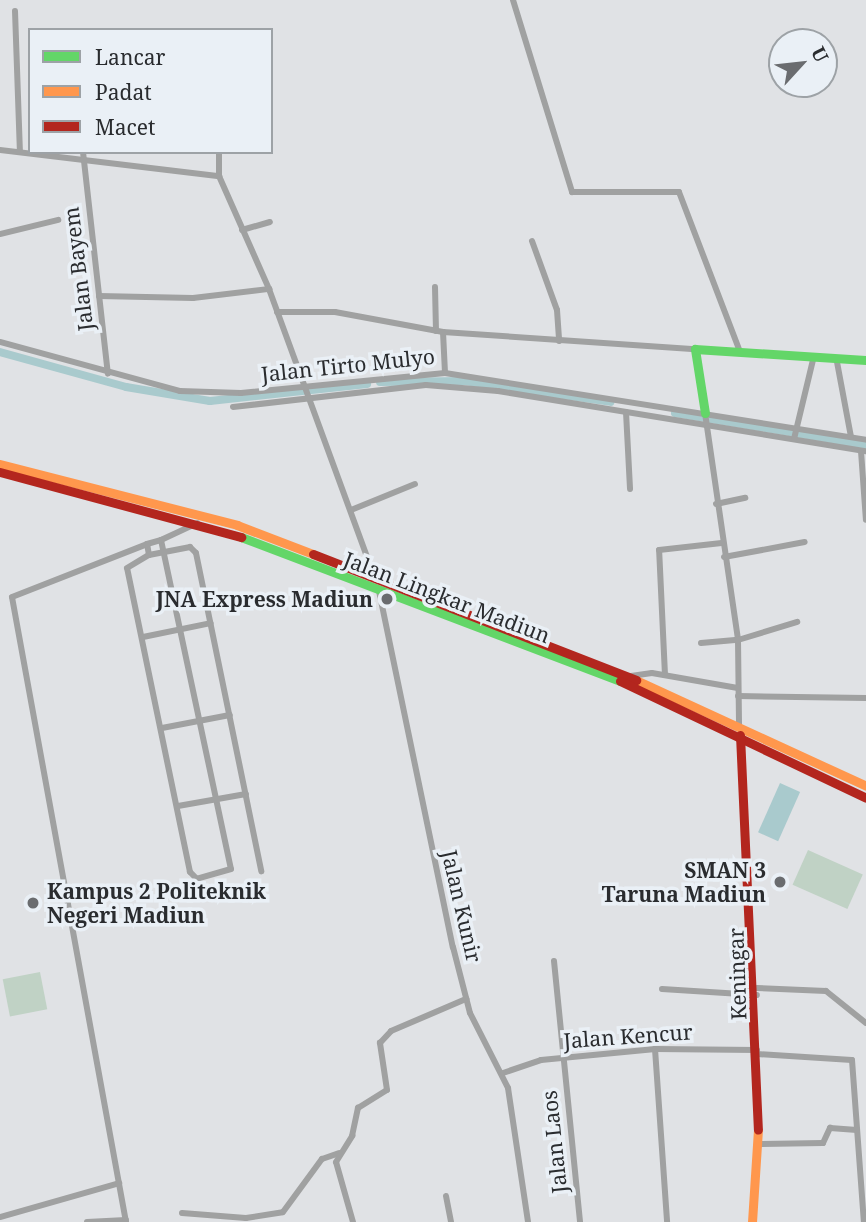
<!DOCTYPE html>
<html>
<head>
<meta charset="utf-8">
<style>
	body { margin:0 }
	#map { position:relative; width:866px; height:1222px; overflow:hidden; background:#e0e2e5; font-family:"Noto Serif",serif }
	div>[style] { position:absolute }
	.green>* { inset:0; background:#c0d2c5; transform-origin:0 0 }
	.water>* { inset:0; background:#a9cacd; transform-origin:0 0 }
	.canal>* { height:8px; margin:-4px; padding:0 4px; transform-origin:4px; border-radius:4px; background:#a9cacd }
	.street>* { height:6px; margin:-3px; padding:0 3px; transform-origin:3px; border-radius:3px; background:#a0a1a1 }
	.fast>* { height:9px; margin:-4.5px; padding:0 4.5px; transform-origin:4.5px; border-radius:4.5px; background:#63d668 }
	.slow>* { height:9px; margin:-4.5px; padding:0 4.5px; transform-origin:4.5px; border-radius:4.5px; background:#ff974d }
	.jam>* { height:9px; margin:-4.5px; padding:0 4.5px; transform-origin:4.5px; border-radius:4.5px; background:#b3261e }
	.dots>* { width:19px; height:19px; translate:-50% -50%; box-sizing:border-box; border:4px solid #eaf0f6; border-radius:50% }
	span { translate:-50% -50%; white-space:nowrap; text-align:center; line-height:1.15; -webkit-text-stroke:7px #eaf0f6; paint-order:stroke }
	.street-label { font-size:21px; color:#2a2c2f }
	.poi-label { font-size:21px; color:#2a2c2f; font-weight:700 }
	.right { translate:-100% -50%; text-align:right }
	.left { translate:0 -50%; text-align:left }
	.legend { position:absolute; left:28px; top:28px; width:245px; height:126px; box-sizing:border-box; background:#eaf0f6; border:2px solid #9da2a6; margin:0; padding:9px 12px; list-style:none; font-size:21px; color:#2a2c2f }
	.legend li { display:flex; align-items:center; gap:14px; height:35px }
	.legend b { width:35px; border:2px solid #9da2a6 }
	.north { position:absolute; left:768px; top:28px; width:70px; height:70px; box-sizing:border-box; background:#eaf0f6; border:2px solid #9da2a6; border-radius:50%; rotate:63deg; font-size:19px; font-weight:700; line-height:28px; text-align:center; color:#2a2c2f }
	.north::after { content:''; display:block; margin:auto; width:24px; height:32px; background:#6a6c6f; clip-path:polygon(50% 0,100% 100%,50% 72%,0 100%) }
</style>
</head>
<body>
<div id="map">
	<div class="green">
		<i style="left:808px;top:850px;width:60px;height:38px;rotate:24deg"></i>
		<i style="left:40px;top:972px;width:38px;height:38px;rotate:79deg"></i>
	</div>
	<div class="water">
		<i style="left:780px;top:783px;width:22px;height:54px;rotate:24deg"></i>
	</div>
	<div class="canal">
		<i style="left:0;top:352px;width:131px;rotate:15.5deg"></i>
		<i style="left:126px;top:387px;width:85px;rotate:9.5deg"></i>
		<i style="left:210px;top:401px;width:158px;rotate:-6.2deg"></i>
		<i style="left:380px;top:382px;width:84px;rotate:-0.7deg"></i>
		<i style="left:464px;top:381px;width:148px;rotate:8.1deg"></i>
		<i style="left:675px;top:413px;width:194px;rotate:9.5deg"></i>
	</div>
	<div class="street">
		<i style="left:513px;top:0;width:201px;rotate:72.9deg"></i>
		<i style="left:572px;top:192px;width:107px"></i>
		<i style="left:679px;top:192px;width:171px;rotate:69.1deg"></i>
		<i style="left:15px;top:11px;width:141px;rotate:88deg"></i>
		<i style="left:0;top:150px;width:221px;rotate:6.8deg"></i>
		<i style="left:219px;top:176px;width:124px;rotate:66.1deg"></i>
		<i style="left:269px;top:289px;width:308px;rotate:69.9deg"></i>
		<i style="left:83px;top:152px;width:223px;rotate:83.6deg"></i>
		<i style="left:219px;top:152px;width:24px;rotate:90deg"></i>
		<i style="left:242px;top:230px;width:29px;rotate:-16deg"></i>
		<i style="left:0;top:234px;width:60px;rotate:-13.6deg"></i>
		<i style="left:532px;top:241px;width:73px;rotate:70.1deg"></i>
		<i style="left:557px;top:310px;width:31px;rotate:86deg"></i>
		<i style="left:435px;top:287px;width:44px;rotate:88.7deg"></i>
		<i style="left:99px;top:296px;width:94px;rotate:1.2deg"></i>
		<i style="left:193px;top:298px;width:77px;rotate:-6.8deg"></i>
		<i style="left:277px;top:312px;width:58px"></i>
		<i style="left:335px;top:312px;width:110px;rotate:10.5deg"></i>
		<i style="left:443px;top:332px;width:253px;rotate:3.9deg"></i>
		<i style="left:443px;top:332px;width:41px;rotate:87.2deg"></i>
		<i style="left:0;top:342px;width:187px;rotate:15.2deg"></i>
		<i style="left:180px;top:391px;width:61px;rotate:1.9deg"></i>
		<i style="left:241px;top:393px;width:205px;rotate:-5.6deg"></i>
		<i style="left:445px;top:373px;width:426px;rotate:9deg"></i>
		<i style="left:837px;top:362px;width:76px;rotate:79.4deg"></i>
		<i style="left:233px;top:407px;width:194px;rotate:-6.5deg"></i>
		<i style="left:426px;top:385px;width:72px;rotate:4.8deg"></i>
		<i style="left:498px;top:391px;width:373px;rotate:9.3deg"></i>
		<i style="left:626px;top:412px;width:77px;rotate:87deg"></i>
		<i style="left:705px;top:413px;width:229px;rotate:81.7deg"></i>
		<i style="left:738px;top:640px;width:85px;rotate:89.3deg"></i>
		<i style="left:794px;top:439px;width:81px;rotate:-76.5deg"></i>
		<i style="left:861px;top:451px;width:69px;rotate:85.9deg"></i>
		<i style="left:716px;top:504px;width:30px;rotate:-12deg"></i>
		<i style="left:351px;top:510px;width:69px;rotate:-22.1deg"></i>
		<i style="left:161px;top:540px;width:336px;rotate:78deg"></i>
		<i style="left:231px;top:869px;width:35px;rotate:164deg"></i>
		<i style="left:197px;top:879px;width:10px;rotate:-135deg"></i>
		<i style="left:190px;top:872px;width:310px;rotate:-101.7deg"></i>
		<i style="left:127px;top:568px;width:26px;rotate:-31deg"></i>
		<i style="left:149px;top:555px;width:11px;rotate:-100deg"></i>
		<i style="left:147px;top:544px;width:15px;rotate:-16deg"></i>
		<i style="left:161px;top:540px;width:40px;rotate:-25deg"></i>
		<i style="left:149px;top:555px;width:42px;rotate:-11deg"></i>
		<i style="left:190px;top:547px;width:8px;rotate:45deg"></i>
		<i style="left:196px;top:553px;width:325px;rotate:78.4deg"></i>
		<i style="left:724px;top:557px;width:82px;rotate:-10.5deg"></i>
		<i style="left:379px;top:591px;width:364px;rotate:78.3deg"></i>
		<i style="left:453px;top:947px;width:68px;rotate:75.6deg"></i>
		<i style="left:470px;top:1013px;width:84px;rotate:63.1deg"></i>
		<i style="left:508px;top:1088px;width:135px;rotate:81.5deg"></i>
		<i style="left:143px;top:637px;width:69px;rotate:-11.6deg"></i>
		<i style="left:701px;top:643px;width:37px;rotate:-5deg"></i>
		<i style="left:738px;top:640px;width:62px;rotate:-17deg"></i>
		<i style="left:665px;top:675px;width:125px;rotate:-92.7deg"></i>
		<i style="left:659px;top:550px;width:63px;rotate:-6.3deg"></i>
		<i style="left:631px;top:676px;width:21px;rotate:-8deg"></i>
		<i style="left:652px;top:673px;width:87px;rotate:9.9deg"></i>
		<i style="left:738px;top:696px;width:128px;rotate:0.9deg"></i>
		<i style="left:162px;top:728px;width:69px;rotate:-10.8deg"></i>
		<i style="left:178px;top:806px;width:69px;rotate:-10deg"></i>
		<i style="left:554px;top:961px;width:262px;rotate:84.3deg"></i>
		<i style="left:757px;top:988px;width:69px;rotate:2.5deg"></i>
		<i style="left:826px;top:991px;width:51px;rotate:38.7deg"></i>
		<i style="left:662px;top:989px;width:95px;rotate:3.6deg"></i>
		<i style="left:655px;top:1049px;width:173px;rotate:86deg"></i>
		<i style="left:757px;top:1054px;width:95px;rotate:3.6deg"></i>
		<i style="left:852px;top:1060px;width:162px;rotate:85.8deg"></i>
		<i style="left:503px;top:1073px;width:40px;rotate:-18.9deg"></i>
		<i style="left:541px;top:1060px;width:115px;rotate:-5.5deg"></i>
		<i style="left:655px;top:1049px;width:102px;rotate:0.6deg"></i>
		<i style="left:759px;top:1144px;width:64px;rotate:-0.9deg"></i>
		<i style="left:823px;top:1143px;width:17px;rotate:-65deg"></i>
		<i style="left:830px;top:1128px;width:27px;rotate:4deg"></i>
		<i style="left:446px;top:1196px;width:26px;rotate:79deg"></i>
		<i style="left:182px;top:1213px;width:64px;rotate:4.5deg"></i>
		<i style="left:246px;top:1218px;width:37px;rotate:-9deg"></i>
		<i style="left:283px;top:1212px;width:66px;rotate:-53.7deg"></i>
		<i style="left:322px;top:1159px;width:18px;rotate:-19deg"></i>
		<i style="left:0;top:1217px;width:124px;rotate:-15.9deg"></i>
		<i style="left:87px;top:1222px;width:39px;rotate:-3deg"></i>
		<i style="left:126px;top:1222px;width:635px;rotate:-100.34deg"></i>
		<i style="left:12px;top:597px;width:145px;rotate:-21.4deg"></i>
		<i style="left:353px;top:1222px;width:62px;rotate:-105.8deg"></i>
		<i style="left:336px;top:1162px;width:31px;rotate:-58deg"></i>
		<i style="left:352px;top:1136px;width:29px;rotate:-78deg"></i>
		<i style="left:358px;top:1108px;width:34px;rotate:-32deg"></i>
		<i style="left:387px;top:1090px;width:48px;rotate:-98.5deg"></i>
		<i style="left:380px;top:1043px;width:16px;rotate:-47deg"></i>
		<i style="left:391px;top:1031px;width:82px;rotate:-23.1deg"></i>
	</div>
	<div class="fast">
		<i style="left:705px;top:413px;width:65px;rotate:-98.9deg"></i>
		<i style="left:695px;top:349px;width:171px;rotate:3.7deg"></i>
		<i style="left:241px;top:537px;width:405px;rotate:20.8deg"></i>
	</div>
	<div class="slow">
		<i style="left:0;top:464px;width:245px;rotate:14.4deg"></i>
		<i style="left:237px;top:525px;width:81px;rotate:20.9deg"></i>
		<i style="left:636px;top:680px;width:253px;rotate:24.7deg"></i>
		<i style="left:752px;top:1222px;width:92px;rotate:-86.3deg"></i>
	</div>
	<div class="jam">
		<i style="left:0;top:472px;width:250px;rotate:15.1deg"></i>
		<i style="left:313px;top:554px;width:347px;rotate:21.3deg"></i>
		<i style="left:620px;top:681px;width:272px;rotate:25.4deg"></i>
		<i style="left:740px;top:735px;width:395px;rotate:87.4deg"></i>
	</div>
	<div class="dots">
		<i style="left:387px;top:599px;background:#6a6c6f"></i>
		<i style="left:780px;top:882px;background:#6a6c6f"></i>
		<i style="left:33px;top:903px;background:#6a6c6f"></i>
	</div>
	<div class="street-label">
		<span style="left:78px;top:269px;rotate:-97deg">Jalan Bayem</span>
		<span style="left:348px;top:365px;rotate:-6deg">Jalan Tirto Mulyo</span>
		<span style="left:447px;top:597px;rotate:21deg">Jalan Lingkar Madiun</span>
		<span style="left:462px;top:906px;rotate:77deg">Jalan Kunir</span>
		<span style="left:737px;top:974px;rotate:-92deg">Keningar</span>
		<span style="left:628px;top:1036px;rotate:-4deg">Jalan Kencur</span>
		<span style="left:554px;top:1142px;rotate:-96deg">Jalan Laos</span>
	</div>
	<div class="poi-label">
		<span class="right" style="left:373px;top:599px">JNA Express Madiun</span>
		<span class="right" style="left:766px;top:882px">SMAN 3<br>Taruna Madiun</span>
		<span class="left" style="left:47px;top:903px">Kampus 2 Politeknik<br>Negeri Madiun</span>
	</div>
	<ul class="legend">
	<li><b style="height:9px;background:#63d668"></b>Lancar</li>
	<li><b style="height:9px;background:#ff974d"></b>Padat</li>
	<li><b style="height:9px;background:#b3261e"></b>Macet</li>
	</ul>
	<div class="north">U</div>
</div>
</body>
</html>
